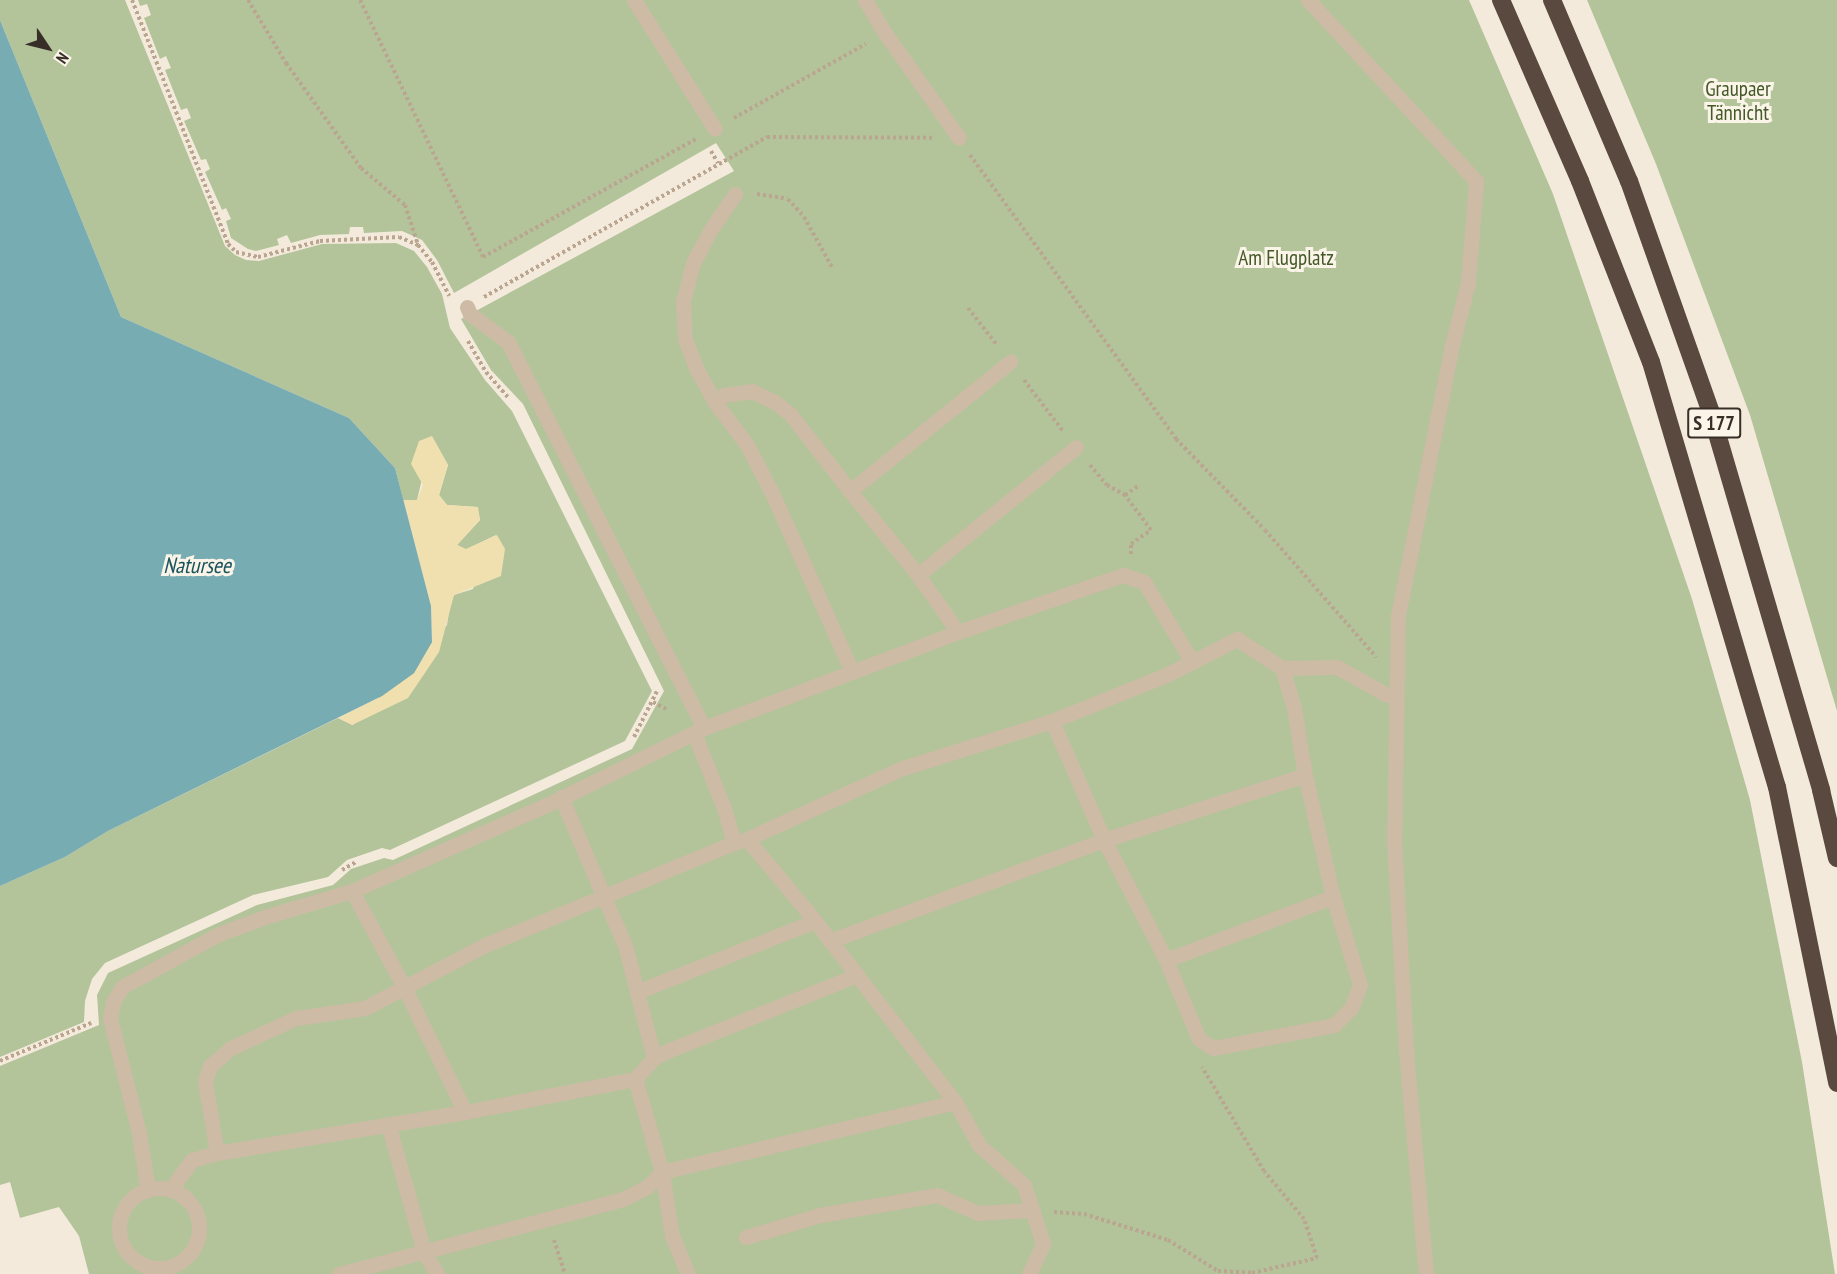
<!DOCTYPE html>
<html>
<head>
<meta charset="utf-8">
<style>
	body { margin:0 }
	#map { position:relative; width:1837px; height:1274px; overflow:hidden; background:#f4eadb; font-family:"PT Sans Narrow",sans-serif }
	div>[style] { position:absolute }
	.green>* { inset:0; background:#b3c49a }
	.sand>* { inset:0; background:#f1e0af }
	.water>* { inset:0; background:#78acb3 }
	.path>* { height:4px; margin-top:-2px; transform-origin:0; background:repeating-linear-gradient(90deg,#b9a590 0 3px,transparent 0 6px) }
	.minor>* { height:15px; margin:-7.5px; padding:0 7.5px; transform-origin:7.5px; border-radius:7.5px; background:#cdbba6 }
	.minor>.ring { margin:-7.5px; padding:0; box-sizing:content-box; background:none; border:15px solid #cdbba6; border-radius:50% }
	.highway>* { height:18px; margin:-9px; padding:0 9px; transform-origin:9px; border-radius:9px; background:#5a493e }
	span { translate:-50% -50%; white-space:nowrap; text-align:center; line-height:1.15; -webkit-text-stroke:6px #fbf4e8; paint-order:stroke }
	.shield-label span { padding:2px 4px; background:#fbf4e8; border:2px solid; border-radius:4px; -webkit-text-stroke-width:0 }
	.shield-label { font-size:20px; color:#382e28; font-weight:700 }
	.park-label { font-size:21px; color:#445929 }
	.water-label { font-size:22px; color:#1a545d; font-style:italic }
	.north { position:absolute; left:18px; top:18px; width:60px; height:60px; -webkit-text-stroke:4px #fbf4e8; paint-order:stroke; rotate:125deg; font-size:16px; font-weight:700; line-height:24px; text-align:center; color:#382e28 }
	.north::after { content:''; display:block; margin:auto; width:21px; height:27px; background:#382e28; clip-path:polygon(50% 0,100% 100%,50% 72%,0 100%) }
</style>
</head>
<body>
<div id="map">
	<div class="green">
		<i style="clip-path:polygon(0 0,125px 0,225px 246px,235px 255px,246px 260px,259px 261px,322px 244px,396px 243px,414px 251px,427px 267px,442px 294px,450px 328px,485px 380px,512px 411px,652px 691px,625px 741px,390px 850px,382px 848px,347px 860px,328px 877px,253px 895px,105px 963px,92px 979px,85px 1001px,84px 1022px,0 1057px,0 886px,65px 857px,108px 831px,338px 718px,353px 725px,447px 625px,450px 605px,454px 595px,473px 589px,496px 535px,465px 550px,457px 545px,480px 520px,477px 507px,447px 505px,439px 495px,448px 465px,432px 437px,417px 500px,403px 500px,395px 468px,349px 418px,121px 317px,0 20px)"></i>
		<i style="clip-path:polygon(138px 0,1469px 0,1553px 194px,1692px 599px,1750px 800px,1802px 1062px,1835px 1274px,89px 1274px,79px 1236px,59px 1207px,20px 1218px,10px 1182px,0 1185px,0 1066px,99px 1025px,97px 995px,108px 973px,257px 905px,333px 885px,351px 869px,384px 858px,393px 860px,632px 749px,664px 691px,523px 404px,491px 370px,461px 319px,734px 171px,716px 143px,454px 293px,437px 260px,422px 240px,402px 231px,364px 233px,363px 227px,350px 227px,349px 234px,320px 235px,291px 243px,287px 235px,277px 239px,279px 245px,256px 251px,248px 249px,231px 238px,226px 221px,231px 219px,226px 208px,222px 210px,205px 172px,210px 169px,206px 159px,201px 160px,184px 121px,191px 118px,187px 108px,181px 110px,165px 70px,171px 68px,166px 56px,160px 59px,144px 18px,151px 15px,147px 4px,140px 6px)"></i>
		<i style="clip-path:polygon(1587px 0,1837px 0,1837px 711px,1750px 415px,1656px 164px)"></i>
	</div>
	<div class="sand">
		<i style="clip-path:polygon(432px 436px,448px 465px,439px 495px,447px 505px,478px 507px,480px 520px,457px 545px,466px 549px,497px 535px,505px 549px,501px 576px,454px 595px,439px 652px,408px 698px,352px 725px,338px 718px,382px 696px,414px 673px,432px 642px,431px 606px,403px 500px,417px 500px,423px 485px,411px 464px,419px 441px)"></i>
	</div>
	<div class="water">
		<i style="clip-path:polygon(0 20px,121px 317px,349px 418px,395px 468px,431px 606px,432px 642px,414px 673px,382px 696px,108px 831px,65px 857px,0 886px)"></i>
	</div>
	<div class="path">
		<i style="left:132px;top:0;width:262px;rotate:68.5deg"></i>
		<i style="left:228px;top:244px;width:11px;rotate:45deg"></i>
		<i style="left:236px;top:252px;width:23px;rotate:13deg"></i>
		<i style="left:258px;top:257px;width:64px;rotate:-14.5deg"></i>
		<i style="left:320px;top:241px;width:79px;rotate:-2.9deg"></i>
		<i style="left:399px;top:237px;width:21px;rotate:23deg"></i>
		<i style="left:418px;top:245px;width:22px;rotate:51deg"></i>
		<i style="left:432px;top:262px;width:38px;rotate:63deg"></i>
		<i style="left:248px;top:0;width:74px;rotate:58.9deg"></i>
		<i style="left:286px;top:63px;width:129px;rotate:54.5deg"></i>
		<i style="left:361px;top:168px;width:57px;rotate:40.1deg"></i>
		<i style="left:405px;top:205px;width:42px;rotate:72deg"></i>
		<i style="left:360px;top:0;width:285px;rotate:64.4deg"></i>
		<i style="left:483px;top:257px;width:244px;rotate:-29deg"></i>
		<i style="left:734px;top:118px;width:151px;rotate:-29.3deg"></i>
		<i style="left:711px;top:151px;width:14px;rotate:60deg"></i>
		<i style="left:970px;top:155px;width:351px;rotate:54deg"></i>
		<i style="left:1176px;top:439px;width:127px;rotate:45.6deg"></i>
		<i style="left:1265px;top:530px;width:169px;rotate:48.8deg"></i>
		<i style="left:757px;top:194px;width:31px;rotate:9deg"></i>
		<i style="left:788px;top:199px;width:24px;rotate:48deg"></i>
		<i style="left:804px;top:217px;width:57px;rotate:60.8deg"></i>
		<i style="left:484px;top:297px;width:325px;rotate:-29.5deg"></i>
		<i style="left:767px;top:137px;width:165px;rotate:0.3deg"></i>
		<i style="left:968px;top:308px;width:47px;rotate:51.9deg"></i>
		<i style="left:468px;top:341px;width:36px;rotate:60deg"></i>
		<i style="left:486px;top:372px;width:35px;rotate:49deg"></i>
		<i style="left:1024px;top:380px;width:64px;rotate:52.6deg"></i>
		<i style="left:1090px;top:465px;width:26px;rotate:50deg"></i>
		<i style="left:1107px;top:485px;width:21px;rotate:29deg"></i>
		<i style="left:1131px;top:554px;width:10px;rotate:-90deg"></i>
		<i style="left:1131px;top:544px;width:24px;rotate:-35deg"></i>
		<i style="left:1151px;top:530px;width:44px;rotate:-126.6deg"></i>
		<i style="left:1125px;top:495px;width:18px;rotate:-34deg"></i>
		<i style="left:653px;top:702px;width:17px;rotate:28deg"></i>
		<i style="left:634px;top:737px;width:51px;rotate:-63.4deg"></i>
		<i style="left:342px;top:870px;width:16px;rotate:-30deg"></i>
		<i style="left:0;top:1061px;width:99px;rotate:-22.7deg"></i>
		<i style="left:1054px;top:1212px;width:30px;rotate:4deg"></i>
		<i style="left:1084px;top:1214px;width:88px;rotate:17.2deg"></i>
		<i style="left:1168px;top:1240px;width:59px;rotate:31.8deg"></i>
		<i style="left:1218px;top:1271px;width:34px;rotate:3deg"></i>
		<i style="left:1252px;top:1273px;width:67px;rotate:-13deg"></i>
		<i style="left:1317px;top:1258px;width:41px;rotate:-108.4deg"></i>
		<i style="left:1304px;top:1219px;width:62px;rotate:-129.8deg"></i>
		<i style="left:1264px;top:1171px;width:121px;rotate:-120.8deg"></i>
		<i style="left:554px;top:1240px;width:36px;rotate:72deg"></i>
	</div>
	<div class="minor">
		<i style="left:634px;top:0;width:152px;rotate:57.9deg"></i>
		<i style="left:865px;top:0;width:39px;rotate:59deg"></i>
		<i style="left:885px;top:33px;width:128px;rotate:54.8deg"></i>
		<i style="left:1308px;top:0;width:247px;rotate:47.1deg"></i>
		<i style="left:1476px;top:181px;width:102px;rotate:94.5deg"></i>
		<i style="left:1468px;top:283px;width:64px;rotate:104.5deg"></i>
		<i style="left:1452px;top:345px;width:275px;rotate:101.3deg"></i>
		<i style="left:1398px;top:615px;width:227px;rotate:91deg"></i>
		<i style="left:1394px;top:842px;width:209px;rotate:86.7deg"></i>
		<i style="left:1406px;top:1051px;width:224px;rotate:84.9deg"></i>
		<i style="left:735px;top:194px;width:42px;rotate:124.4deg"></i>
		<i style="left:711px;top:229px;width:38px;rotate:118deg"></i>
		<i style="left:693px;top:263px;width:40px;rotate:104.4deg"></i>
		<i style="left:683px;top:302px;width:37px;rotate:87deg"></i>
		<i style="left:685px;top:339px;width:31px;rotate:69deg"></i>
		<i style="left:696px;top:368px;width:38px;rotate:61deg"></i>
		<i style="left:714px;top:401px;width:55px;rotate:53.1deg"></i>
		<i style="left:747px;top:445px;width:54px;rotate:62.5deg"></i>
		<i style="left:772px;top:493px;width:196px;rotate:65.9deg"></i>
		<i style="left:467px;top:307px;width:8px;rotate:67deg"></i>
		<i style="left:470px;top:314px;width:47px;rotate:36.4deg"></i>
		<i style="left:508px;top:342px;width:433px;rotate:63.1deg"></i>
		<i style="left:714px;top:401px;width:12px;rotate:-31deg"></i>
		<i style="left:724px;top:395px;width:28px;rotate:-8deg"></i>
		<i style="left:752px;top:391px;width:25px;rotate:26deg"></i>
		<i style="left:775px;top:402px;width:21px;rotate:39deg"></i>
		<i style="left:791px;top:415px;width:96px;rotate:52.2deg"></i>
		<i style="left:918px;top:575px;width:203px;rotate:-39deg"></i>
		<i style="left:958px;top:632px;width:70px;rotate:-125.1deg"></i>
		<i style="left:918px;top:575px;width:108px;rotate:-129deg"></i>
		<i style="left:850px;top:491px;width:206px;rotate:-38.9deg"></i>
		<i style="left:1282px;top:668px;width:42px;rotate:73.3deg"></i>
		<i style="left:1294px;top:708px;width:68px;rotate:80.7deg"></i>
		<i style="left:1305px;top:775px;width:125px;rotate:77.1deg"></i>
		<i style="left:1333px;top:897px;width:92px;rotate:72.9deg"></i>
		<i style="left:1360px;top:985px;width:25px;rotate:111deg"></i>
		<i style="left:1351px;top:1008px;width:24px;rotate:135deg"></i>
		<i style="left:1334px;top:1025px;width:123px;rotate:169.2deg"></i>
		<i style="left:1213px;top:1048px;width:17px;rotate:-147deg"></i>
		<i style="left:1199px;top:1039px;width:86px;rotate:-112.7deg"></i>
		<i style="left:1166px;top:960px;width:135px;rotate:-117.3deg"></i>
		<i style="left:1104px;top:840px;width:211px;rotate:-17.9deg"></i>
		<i style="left:1052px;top:721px;width:123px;rotate:-22deg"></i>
		<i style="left:1166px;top:675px;width:80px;rotate:-26.9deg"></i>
		<i style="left:1237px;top:639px;width:54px;rotate:32.8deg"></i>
		<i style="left:1282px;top:668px;width:55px;rotate:-1deg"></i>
		<i style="left:1337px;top:667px;width:57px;rotate:29.2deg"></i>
		<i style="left:694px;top:733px;width:81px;rotate:68.2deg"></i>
		<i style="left:724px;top:808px;width:36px;rotate:74deg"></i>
		<i style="left:561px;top:797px;width:164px;rotate:66.7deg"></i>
		<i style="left:626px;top:948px;width:45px;rotate:76deg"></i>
		<i style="left:747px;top:839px;width:168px;rotate:-24.6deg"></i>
		<i style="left:900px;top:769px;width:159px;rotate:-17.5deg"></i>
		<i style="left:1052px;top:721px;width:130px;rotate:66.4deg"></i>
		<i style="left:1104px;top:840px;width:292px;rotate:159.8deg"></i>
		<i style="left:352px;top:891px;width:111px;rotate:61.6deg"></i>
		<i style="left:405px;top:989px;width:137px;rotate:64deg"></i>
		<i style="left:1166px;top:960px;width:178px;rotate:-20.7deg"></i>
		<i style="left:635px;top:1079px;width:97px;rotate:73.8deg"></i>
		<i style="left:662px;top:1172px;width:65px;rotate:81.1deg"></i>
		<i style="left:672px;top:1236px;width:41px;rotate:67.2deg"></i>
		<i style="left:955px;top:1102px;width:49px;rotate:60.8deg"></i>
		<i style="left:979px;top:1145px;width:60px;rotate:41.6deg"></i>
		<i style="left:1024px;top:1185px;width:62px;rotate:72.1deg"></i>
		<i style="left:1043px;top:1244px;width:33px;rotate:115deg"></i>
		<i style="left:388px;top:1124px;width:133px;rotate:74.3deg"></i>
		<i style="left:424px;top:1252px;width:26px;rotate:59deg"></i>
		<i style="left:217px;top:1153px;width:72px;rotate:-99.6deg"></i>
		<i style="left:205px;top:1082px;width:17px;rotate:-73deg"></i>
		<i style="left:210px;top:1066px;width:28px;rotate:-41deg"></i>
		<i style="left:231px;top:1048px;width:72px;rotate:-24.8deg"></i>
		<i style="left:296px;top:1018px;width:70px;rotate:-8.2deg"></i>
		<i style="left:365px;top:1008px;width:136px;rotate:-27.7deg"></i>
		<i style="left:485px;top:945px;width:269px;rotate:-22.3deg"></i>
		<i style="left:734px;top:843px;width:14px;rotate:-17deg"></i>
		<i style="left:747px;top:839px;width:107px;rotate:50.3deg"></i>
		<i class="ring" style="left:119px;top:1188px;width:65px;height:65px"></i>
		<i style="left:148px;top:1190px;width:62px;rotate:-99.3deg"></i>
		<i style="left:138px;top:1129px;width:114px;rotate:-104.2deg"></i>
		<i style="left:110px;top:1018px;width:16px;rotate:-79deg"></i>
		<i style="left:113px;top:1002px;width:17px;rotate:-59deg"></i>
		<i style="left:122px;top:987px;width:111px;rotate:-28.7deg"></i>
		<i style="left:219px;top:934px;width:52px;rotate:-20.2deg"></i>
		<i style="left:268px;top:916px;width:88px;rotate:-16.6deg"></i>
		<i style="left:352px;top:891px;width:224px;rotate:-23.9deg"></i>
		<i style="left:557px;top:800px;width:164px;rotate:-26.1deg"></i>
		<i style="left:704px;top:728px;width:272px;rotate:-20.7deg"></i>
		<i style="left:958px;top:632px;width:175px;rotate:-19.1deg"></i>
		<i style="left:1123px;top:575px;width:22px;rotate:18deg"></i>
		<i style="left:1144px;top:582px;width:93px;rotate:59deg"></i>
		<i style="left:170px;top:1190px;width:37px;rotate:-54deg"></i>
		<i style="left:192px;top:1160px;width:26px;rotate:-16deg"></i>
		<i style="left:217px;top:1153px;width:251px;rotate:-9.4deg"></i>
		<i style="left:465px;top:1112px;width:173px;rotate:-11deg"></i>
		<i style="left:635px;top:1079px;width:28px;rotate:-48deg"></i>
		<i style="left:654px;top:1058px;width:15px;rotate:-28deg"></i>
		<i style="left:667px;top:1051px;width:205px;rotate:-21.8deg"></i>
		<i style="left:746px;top:1237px;width:77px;rotate:-16.6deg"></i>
		<i style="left:820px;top:1215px;width:119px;rotate:-9.7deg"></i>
		<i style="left:937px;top:1195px;width:45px;rotate:23.7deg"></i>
		<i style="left:978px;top:1213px;width:55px;rotate:-3.1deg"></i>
		<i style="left:339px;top:1274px;width:294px;rotate:-14.8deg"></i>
		<i style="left:623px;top:1199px;width:27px;rotate:-27deg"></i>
		<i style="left:647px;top:1187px;width:21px;rotate:-45deg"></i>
		<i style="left:662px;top:1172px;width:301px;rotate:-13.4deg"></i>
		<i style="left:955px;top:1102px;width:229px;rotate:-127.7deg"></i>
		<i style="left:815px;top:921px;width:192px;rotate:158.3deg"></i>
		<i style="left:637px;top:992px;width:68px;rotate:75.6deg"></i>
	</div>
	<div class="highway">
		<i style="left:1501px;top:0;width:197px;rotate:66.4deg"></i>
		<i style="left:1580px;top:181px;width:194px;rotate:68.6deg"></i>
		<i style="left:1651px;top:362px;width:443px;rotate:73.5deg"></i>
		<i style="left:1777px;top:787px;width:302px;rotate:78.5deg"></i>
		<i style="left:1552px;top:0;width:197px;rotate:67deg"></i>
		<i style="left:1629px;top:181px;width:246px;rotate:70.5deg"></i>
		<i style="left:1711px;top:413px;width:393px;rotate:73.7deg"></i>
		<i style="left:1821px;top:790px;width:70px;rotate:76.8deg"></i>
	</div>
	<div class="shield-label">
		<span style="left:1714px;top:423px">S 177</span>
	</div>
	<div class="park-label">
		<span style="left:1738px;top:101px">Graupaer<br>Tännicht</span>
		<span style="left:1286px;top:258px">Am Flugplatz</span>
	</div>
	<div class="water-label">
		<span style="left:197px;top:566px">Natursee</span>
	</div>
	<div class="north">N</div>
</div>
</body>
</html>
